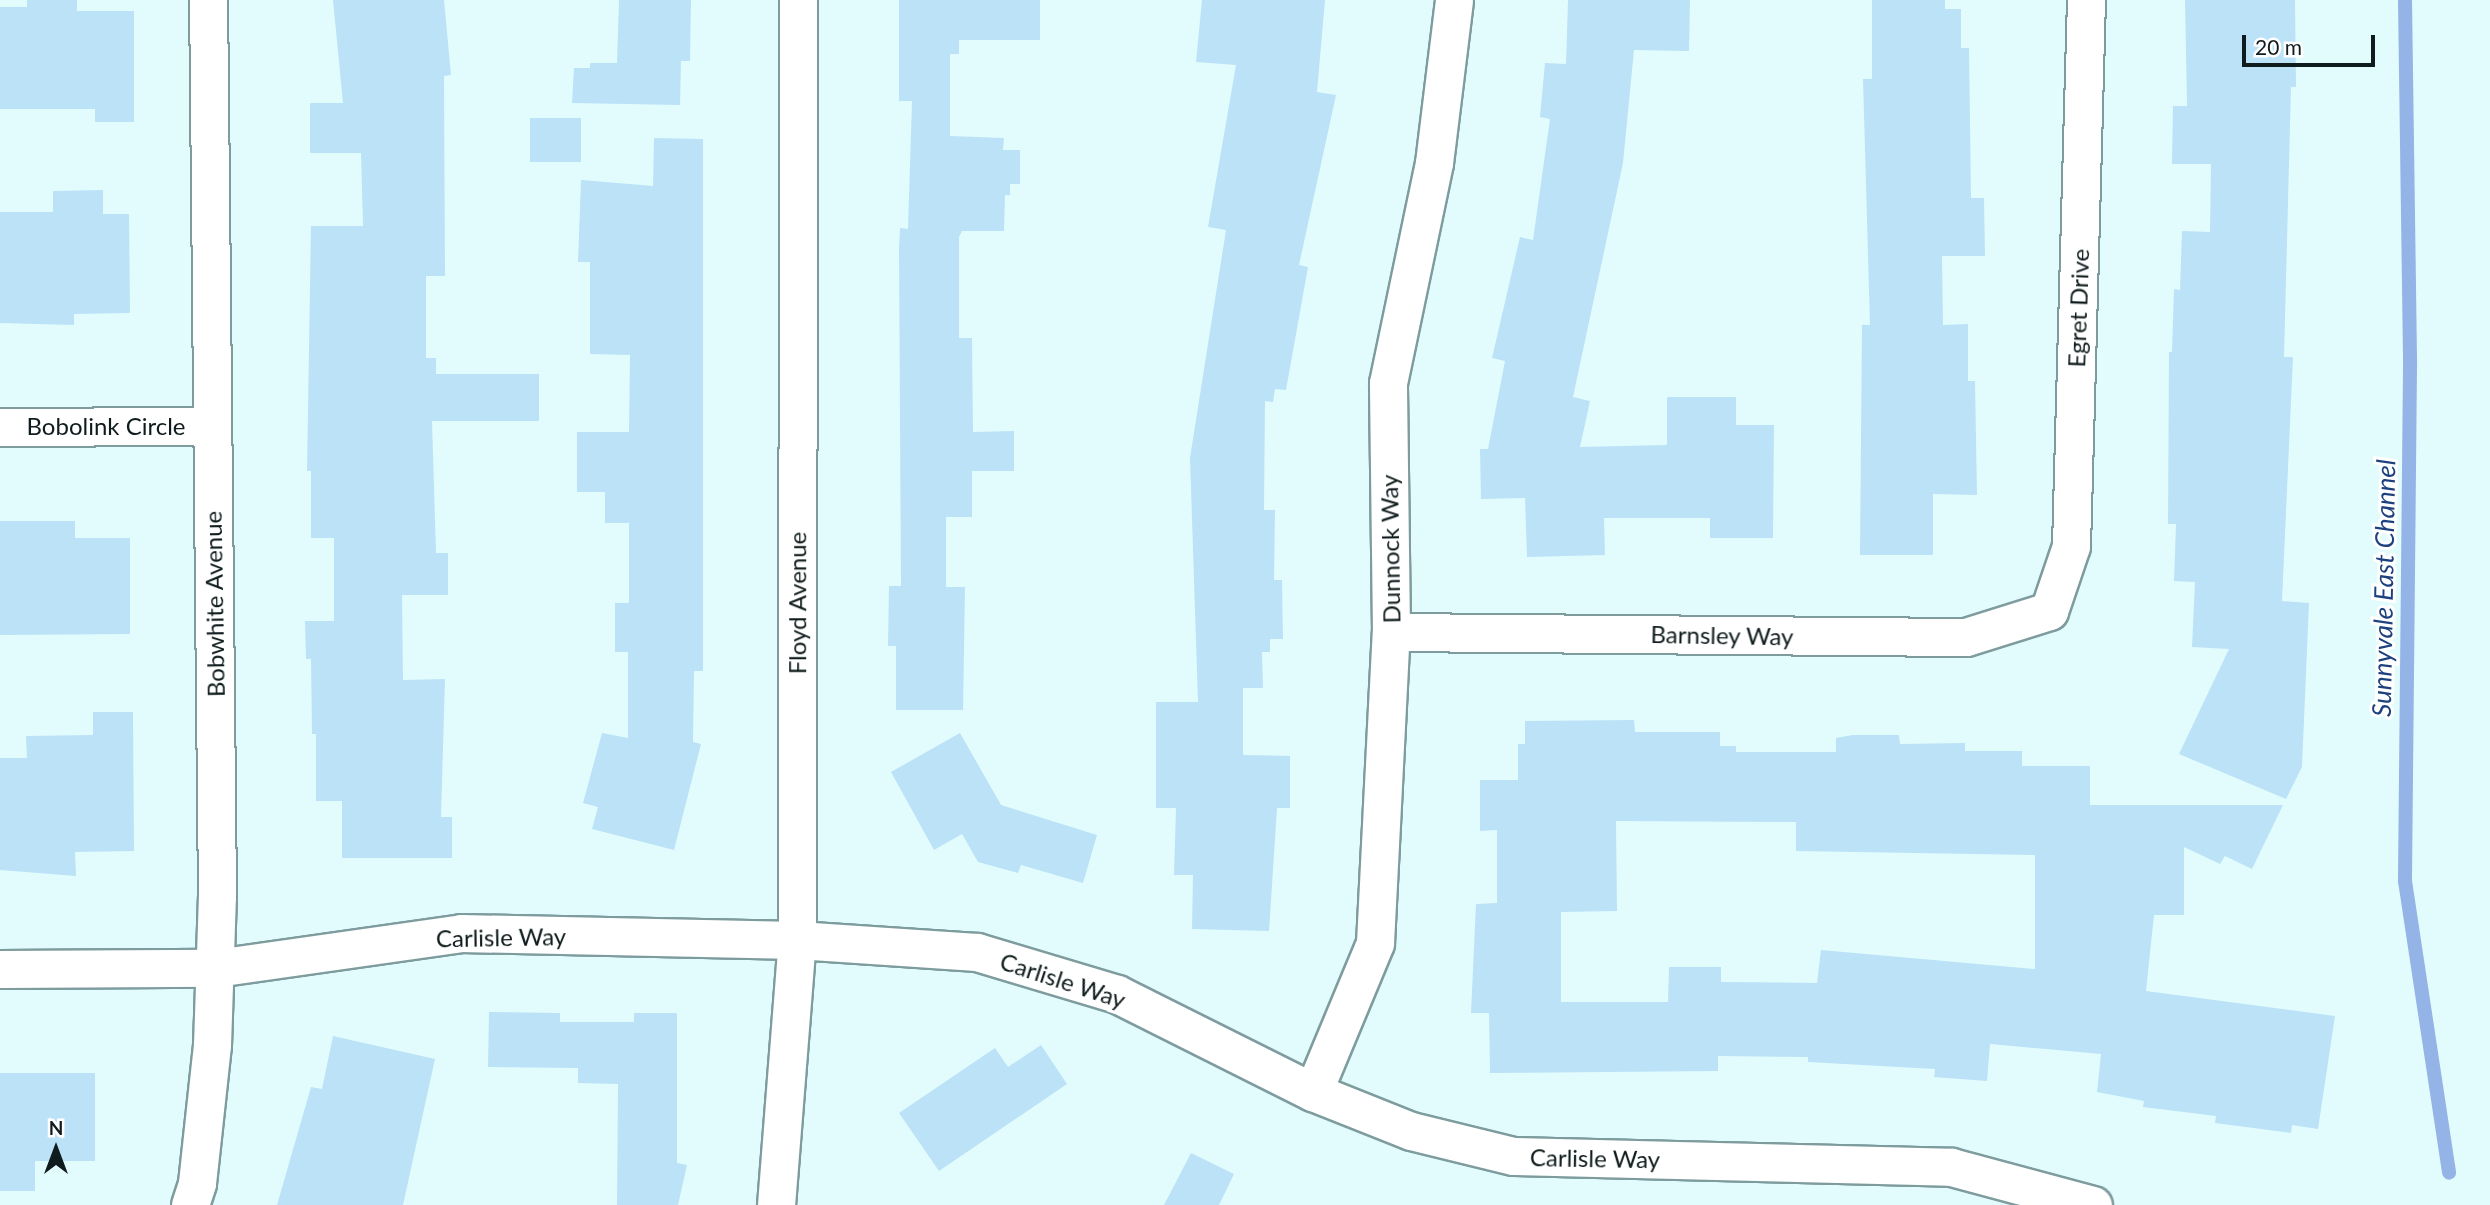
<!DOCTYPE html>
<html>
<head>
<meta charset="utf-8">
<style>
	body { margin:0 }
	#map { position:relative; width:2490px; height:1205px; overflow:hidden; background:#e2fcfd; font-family:Lato,sans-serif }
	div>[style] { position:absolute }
	.stream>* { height:14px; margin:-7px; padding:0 7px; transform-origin:7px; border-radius:7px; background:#94b3e6 }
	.building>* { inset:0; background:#bbe2f7; transform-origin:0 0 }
	.roads { filter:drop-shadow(2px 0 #7e9c9e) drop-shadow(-2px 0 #7e9c9e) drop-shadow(0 2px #7e9c9e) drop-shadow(0 -2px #7e9c9e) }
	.minor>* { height:37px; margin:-18.5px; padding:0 18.5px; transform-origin:18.5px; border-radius:18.5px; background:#fff }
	span { translate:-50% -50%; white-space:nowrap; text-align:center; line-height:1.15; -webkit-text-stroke:6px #fff; paint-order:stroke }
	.street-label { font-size:24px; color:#0f1b1c }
	.water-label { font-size:26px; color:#1d417e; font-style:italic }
	.north { position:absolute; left:21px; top:1114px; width:70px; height:70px; -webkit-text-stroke:5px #fff; paint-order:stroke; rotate:0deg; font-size:19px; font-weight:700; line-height:28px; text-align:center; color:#0f1b1c }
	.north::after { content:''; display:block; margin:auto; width:24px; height:32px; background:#0f1b1c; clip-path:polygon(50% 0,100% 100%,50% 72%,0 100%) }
	.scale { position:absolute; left:2242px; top:35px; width:133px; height:32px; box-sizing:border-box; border:4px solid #0f1b1c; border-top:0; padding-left:9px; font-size:21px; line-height:24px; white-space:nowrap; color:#0f1b1c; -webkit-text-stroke:5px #fff; paint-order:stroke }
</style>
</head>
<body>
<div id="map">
	<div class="stream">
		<i style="left:2405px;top:0;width:367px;rotate:89.2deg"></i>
		<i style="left:2410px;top:367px;width:514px;rotate:90.56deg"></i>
		<i style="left:2405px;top:881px;width:295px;rotate:81.4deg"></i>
	</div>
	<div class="building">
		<i style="clip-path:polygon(27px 0,77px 0,77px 11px,134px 11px,134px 122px,95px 122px,95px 109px,0 109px,0 7px,27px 7px)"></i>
		<i style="clip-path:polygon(333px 0,444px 0,451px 75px,444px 76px,445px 276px,426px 276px,426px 358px,436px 358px,436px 374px,539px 374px,539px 421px,432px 421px,436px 553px,448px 553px,448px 595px,402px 595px,403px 680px,445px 679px,441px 817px,452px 817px,452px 858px,342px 858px,342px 801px,316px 801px,316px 734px,312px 734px,311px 659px,306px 659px,305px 621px,334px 621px,334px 538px,311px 538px,311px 471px,307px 471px,311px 226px,363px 226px,361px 153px,310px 153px,310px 103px,343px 103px)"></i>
		<i style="clip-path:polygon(619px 0,691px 0,690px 61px,681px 61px,680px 105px,572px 103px,574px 68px,590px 68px,590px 63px,617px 63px)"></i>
		<i style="clip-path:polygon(899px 0,1040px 0,1040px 40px,959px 40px,959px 54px,950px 54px,950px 136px,1004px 138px,1003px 150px,1020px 150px,1020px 184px,1010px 184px,1010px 195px,1005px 195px,1004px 231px,962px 231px,959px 237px,959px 338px,972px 338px,973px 432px,1014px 431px,1014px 471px,972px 471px,972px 517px,946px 517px,946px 587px,965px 587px,963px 710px,896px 710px,896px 646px,888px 646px,889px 586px,901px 586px,899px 250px,900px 228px,908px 229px,912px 101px,899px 101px)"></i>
		<i style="clip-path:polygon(1202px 0,1325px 0,1317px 92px,1336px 95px,1299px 265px,1308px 267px,1286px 390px,1275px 389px,1273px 402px,1265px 401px,1264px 510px,1275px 510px,1274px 580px,1282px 580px,1283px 639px,1270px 639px,1270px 652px,1262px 652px,1263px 688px,1243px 688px,1243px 755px,1290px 756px,1290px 808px,1277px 808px,1269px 931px,1192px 929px,1193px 875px,1174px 875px,1176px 808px,1156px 808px,1156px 702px,1198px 702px,1190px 458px,1226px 230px,1208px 227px,1236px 65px,1196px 62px)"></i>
		<i style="clip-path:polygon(1568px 0,1690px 0,1689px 51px,1634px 50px,1623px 163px,1573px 397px,1590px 401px,1580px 447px,1667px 445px,1667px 397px,1736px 397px,1736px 425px,1774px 425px,1773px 538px,1710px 538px,1710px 518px,1604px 518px,1605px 555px,1527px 557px,1525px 498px,1481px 499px,1480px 449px,1488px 449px,1505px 361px,1492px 358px,1520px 237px,1533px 240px,1550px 119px,1540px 117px,1545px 63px,1566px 64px)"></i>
		<i style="clip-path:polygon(1872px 0,1945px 0,1945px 9px,1961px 9px,1961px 48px,1969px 48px,1971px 198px,1984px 198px,1985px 256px,1942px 256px,1943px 325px,1968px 324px,1968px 381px,1975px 381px,1977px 495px,1933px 494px,1933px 555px,1860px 555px,1862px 325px,1870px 325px,1863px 79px,1872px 79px)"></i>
		<i style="clip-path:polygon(2185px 0,2295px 0,2296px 87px,2291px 87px,2284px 357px,2293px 357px,2282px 601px,2309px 603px,2302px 767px,2286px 799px,2179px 754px,2229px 649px,2192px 647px,2195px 582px,2174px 581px,2176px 524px,2168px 524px,2169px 352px,2172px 352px,2174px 289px,2180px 290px,2182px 231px,2210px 232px,2211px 164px,2172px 164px,2173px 106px,2187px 106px)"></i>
		<i style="left:530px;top:118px;width:51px;height:44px"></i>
		<i style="clip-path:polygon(654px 138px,703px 139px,703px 671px,694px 671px,693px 742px,701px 744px,674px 850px,592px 829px,598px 807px,583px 803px,602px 733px,628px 738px,628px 652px,615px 652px,615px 603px,629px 603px,629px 523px,605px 523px,605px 492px,577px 492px,577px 432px,629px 432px,630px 355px,590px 354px,590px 262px,578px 262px,581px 180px,653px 186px)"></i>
		<i style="clip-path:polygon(103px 190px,103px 214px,129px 214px,130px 313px,74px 314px,74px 325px,0 323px,0 212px,53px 212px,53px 191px)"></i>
		<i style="clip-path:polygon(0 521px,75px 521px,75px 538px,130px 538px,130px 634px,0 635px)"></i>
		<i style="clip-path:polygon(93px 712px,133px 712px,134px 851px,75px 852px,76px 876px,0 870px,0 758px,27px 758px,26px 736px,93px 735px)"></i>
		<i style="clip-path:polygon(evenodd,1634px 720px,1635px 732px,1720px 732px,1720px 746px,1736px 746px,1736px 752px,1836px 752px,1836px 738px,1853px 735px,1899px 735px,1900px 744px,1965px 743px,1965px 751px,2022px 751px,2022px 766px,2090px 766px,2090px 805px,2283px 805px,2252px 869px,2225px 856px,2220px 864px,2184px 847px,2184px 915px,2154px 915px,2146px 991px,2335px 1016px,2318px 1129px,2292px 1125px,2291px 1133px,2215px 1123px,2216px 1116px,2143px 1107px,2144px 1101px,2097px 1092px,2101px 1054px,1990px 1044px,1987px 1081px,1934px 1077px,1935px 1069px,1808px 1062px,1808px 1057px,1718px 1056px,1718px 1071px,1490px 1073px,1489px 1013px,1471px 1013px,1476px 904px,1497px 903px,1497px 830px,1480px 831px,1480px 780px,1518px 780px,1518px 744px,1525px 744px,1525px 721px,1634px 720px,1616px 821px,1796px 822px,1796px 851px,2035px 855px,2035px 969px,1821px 950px,1817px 983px,1721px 982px,1721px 967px,1669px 967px,1668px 1002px,1561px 1002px,1561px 912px,1617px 911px,1616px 821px)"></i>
		<i style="clip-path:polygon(960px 733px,1001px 805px,1097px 835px,1083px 883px,1021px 865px,1018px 873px,978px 862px,962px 834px,934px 850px,891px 772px)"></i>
		<i style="clip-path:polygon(489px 1012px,560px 1013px,560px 1022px,634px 1022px,634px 1013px,677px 1013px,677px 1163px,687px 1165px,678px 1205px,617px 1205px,618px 1084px,578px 1083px,578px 1068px,488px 1067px)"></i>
		<i style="clip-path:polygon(333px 1036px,435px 1059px,403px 1205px,277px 1205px,311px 1087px,322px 1089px)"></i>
		<i style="clip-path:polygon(1041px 1045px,1067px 1084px,939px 1171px,899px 1113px,995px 1048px,1008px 1067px)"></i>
		<i style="clip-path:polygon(0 1073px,95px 1073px,95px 1161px,35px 1161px,35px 1191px,0 1191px)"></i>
		<i style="clip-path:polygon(1191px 1153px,1234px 1174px,1219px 1205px,1164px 1205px)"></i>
	</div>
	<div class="roads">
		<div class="minor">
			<i style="left:0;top:427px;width:212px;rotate:-0.3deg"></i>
			<i style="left:1391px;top:632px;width:575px;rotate:0.5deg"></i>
			<i style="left:1966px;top:637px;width:87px;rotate:-17.4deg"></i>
			<i style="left:2049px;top:611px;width:69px;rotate:-71.3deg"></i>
			<i style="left:2071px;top:546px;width:546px;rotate:-88.43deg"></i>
			<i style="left:0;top:969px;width:216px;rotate:-0.3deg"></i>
			<i style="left:216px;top:968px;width:247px;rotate:-8.1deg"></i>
			<i style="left:461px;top:933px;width:336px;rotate:1.2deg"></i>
			<i style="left:797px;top:940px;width:180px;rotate:3.8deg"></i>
			<i style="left:977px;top:952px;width:146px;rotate:16.7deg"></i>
			<i style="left:1117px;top:994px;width:219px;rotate:26.6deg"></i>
			<i style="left:1313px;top:1092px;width:105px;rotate:21.7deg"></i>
			<i style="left:1411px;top:1131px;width:105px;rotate:13.8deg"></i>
			<i style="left:1513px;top:1156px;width:438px;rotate:1.4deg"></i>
			<i style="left:1951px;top:1167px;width:147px;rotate:15deg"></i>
			<i style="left:1313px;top:1092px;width:161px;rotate:-67.4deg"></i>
			<i style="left:1375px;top:943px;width:311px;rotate:-87.1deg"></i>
			<i style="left:1391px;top:632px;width:249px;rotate:-90.7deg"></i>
			<i style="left:1388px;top:383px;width:225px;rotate:-78.2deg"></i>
			<i style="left:1434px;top:163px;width:164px;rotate:-83deg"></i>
			<i style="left:190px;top:1205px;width:23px;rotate:-72deg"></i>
			<i style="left:197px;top:1183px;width:139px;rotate:-83.8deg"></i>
			<i style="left:212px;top:1045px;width:148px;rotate:-88.1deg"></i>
			<i style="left:217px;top:897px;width:897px;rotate:-90.57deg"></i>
			<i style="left:776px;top:1205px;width:266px;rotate:-85.5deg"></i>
			<i style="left:797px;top:940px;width:940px;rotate:-89.94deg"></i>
		</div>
	</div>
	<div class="street-label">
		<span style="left:2078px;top:308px;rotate:-88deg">Egret Drive</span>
		<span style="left:106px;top:426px">Bobolink Circle</span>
		<span style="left:1390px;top:549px;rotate:-91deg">Dunnock Way</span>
		<span style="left:797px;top:603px;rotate:-90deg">Floyd Avenue</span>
		<span style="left:214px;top:604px;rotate:-91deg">Bobwhite Avenue</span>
		<span style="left:1722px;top:635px;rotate:1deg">Barnsley Way</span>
		<span style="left:501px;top:937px;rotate:-1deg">Carlisle Way</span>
		<span style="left:1063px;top:980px;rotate:18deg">Carlisle Way</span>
		<span style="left:1595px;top:1158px;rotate:1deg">Carlisle Way</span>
	</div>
	<div class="water-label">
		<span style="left:2384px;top:588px;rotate:-89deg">Sunnyvale East Channel</span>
	</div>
	<div class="north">N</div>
	<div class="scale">20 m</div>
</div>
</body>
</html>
